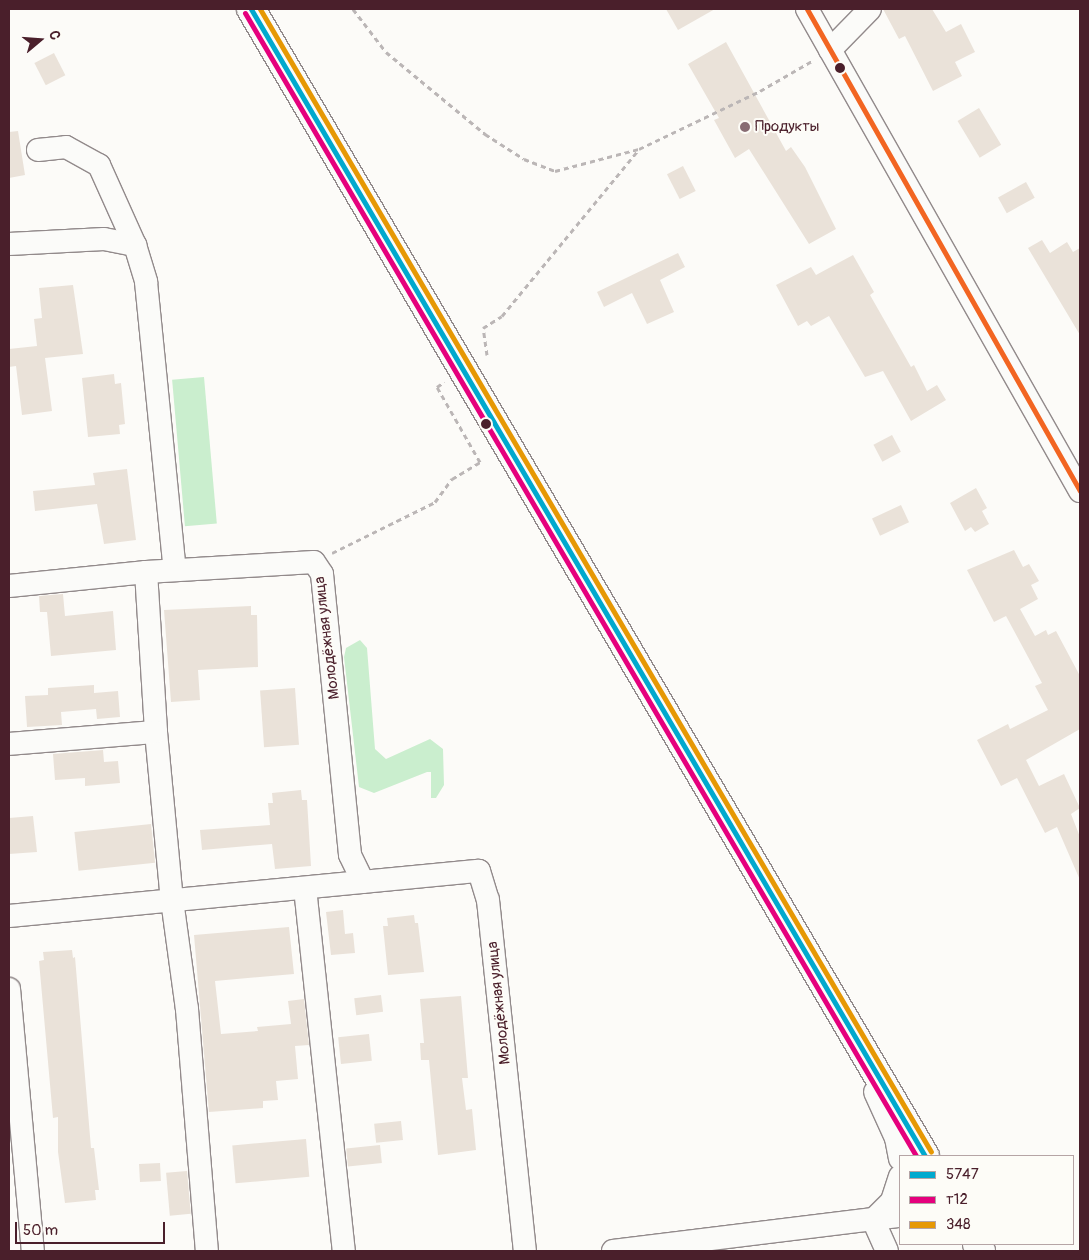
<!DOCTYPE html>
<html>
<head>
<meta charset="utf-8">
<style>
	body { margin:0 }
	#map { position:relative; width:1089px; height:1260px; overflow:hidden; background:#fcfbf8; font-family:Pangolin,sans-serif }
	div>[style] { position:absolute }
	.green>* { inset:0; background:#caeece; transform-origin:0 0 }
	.building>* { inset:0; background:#eae2d9; transform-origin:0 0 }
	.path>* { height:3px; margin-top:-1.5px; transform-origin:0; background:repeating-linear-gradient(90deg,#bbb6b6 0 5px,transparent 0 9px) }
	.roads { filter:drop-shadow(1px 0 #928a8b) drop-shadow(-1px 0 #928a8b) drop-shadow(0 1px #928a8b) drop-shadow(0 -1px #928a8b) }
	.minor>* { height:22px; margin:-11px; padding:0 11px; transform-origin:11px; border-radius:11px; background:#fbfbf9 }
	.highway>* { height:28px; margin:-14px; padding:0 14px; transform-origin:14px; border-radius:14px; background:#fbfbf9 }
	.bus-1>* { height:5px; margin:-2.5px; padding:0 2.5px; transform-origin:2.5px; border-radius:2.5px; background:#00a9ce }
	.bus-2>* { height:5px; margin:-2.5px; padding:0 2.5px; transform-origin:2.5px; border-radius:2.5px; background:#e5007d }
	.bus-3>* { height:5px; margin:-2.5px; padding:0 2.5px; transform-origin:2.5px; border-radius:2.5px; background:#e69804 }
	.bus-4>* { height:5px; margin:-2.5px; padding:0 2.5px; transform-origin:2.5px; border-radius:2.5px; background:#f26522 }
	.dots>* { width:14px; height:14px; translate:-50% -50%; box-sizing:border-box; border:2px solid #fdfcf7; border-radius:50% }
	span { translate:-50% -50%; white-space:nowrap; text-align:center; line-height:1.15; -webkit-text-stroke:4px #fdfcf7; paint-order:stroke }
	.poi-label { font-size:15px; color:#4a1f2b }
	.left { translate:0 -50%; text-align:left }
	.street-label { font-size:15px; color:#4a1f2b }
	.frame { position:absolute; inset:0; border:10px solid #4a1f2b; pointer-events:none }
	.legend { position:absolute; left:899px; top:1155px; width:175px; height:90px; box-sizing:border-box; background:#fdfcf7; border:1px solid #b5a4a5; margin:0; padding:6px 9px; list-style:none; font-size:15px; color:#4a1f2b }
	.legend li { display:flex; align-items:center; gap:10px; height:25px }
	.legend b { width:25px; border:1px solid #b5a4a5 }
	.north { position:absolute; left:15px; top:15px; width:50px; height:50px; -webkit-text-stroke:4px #fdfcf7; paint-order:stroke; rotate:72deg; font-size:14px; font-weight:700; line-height:20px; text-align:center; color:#4a1f2b }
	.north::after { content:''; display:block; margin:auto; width:18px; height:22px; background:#4a1f2b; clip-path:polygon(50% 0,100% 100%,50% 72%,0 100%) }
	.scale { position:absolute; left:15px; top:1222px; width:150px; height:22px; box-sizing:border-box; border:2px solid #4a1f2b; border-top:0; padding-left:6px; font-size:15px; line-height:18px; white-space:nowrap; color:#4a1f2b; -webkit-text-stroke:4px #fdfcf7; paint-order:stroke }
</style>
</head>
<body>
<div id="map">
	<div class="green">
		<i style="left:204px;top:377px;width:147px;height:32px;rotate:85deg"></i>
		<i style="clip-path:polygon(360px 640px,367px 648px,375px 749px,386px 759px,430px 739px,443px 749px,444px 785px,436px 798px,431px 798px,431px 772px,427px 772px,374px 793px,359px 787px,344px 657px,346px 648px)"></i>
	</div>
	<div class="building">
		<i style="clip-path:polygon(666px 9px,715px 9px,678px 30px)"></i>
		<i style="clip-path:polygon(883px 9px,932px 9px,946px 32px,961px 24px,975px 52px,955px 62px,962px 76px,933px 91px,905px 36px,899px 39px)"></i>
		<i style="clip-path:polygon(726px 42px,786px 151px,791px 147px,805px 167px,836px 229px,809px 244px,749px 149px,735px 158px,714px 120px,719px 118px,688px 64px)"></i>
		<i style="left:54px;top:53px;width:25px;height:22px;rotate:63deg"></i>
		<i style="left:979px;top:108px;width:43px;height:25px;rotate:59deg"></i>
		<i style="clip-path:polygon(18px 131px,25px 175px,9px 178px,9px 132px)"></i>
		<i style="left:683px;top:166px;width:28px;height:18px;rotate:63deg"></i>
		<i style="left:1026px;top:182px;width:18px;height:32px;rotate:61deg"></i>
		<i style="clip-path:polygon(1042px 240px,1050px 253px,1067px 242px,1073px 252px,1080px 248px,1080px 335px,1028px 248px)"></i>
		<i style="clip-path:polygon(678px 253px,685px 267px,660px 280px,674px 312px,647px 324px,632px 293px,604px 307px,597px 292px)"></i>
		<i style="clip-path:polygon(853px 255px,874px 292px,870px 295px,911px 367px,914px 365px,927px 391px,937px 385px,946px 400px,911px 421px,883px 371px,865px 377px,829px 316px,811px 326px,807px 321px,798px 326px,776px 285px,811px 267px,816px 275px)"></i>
		<i style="clip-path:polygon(73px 285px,83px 354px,45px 358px,52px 411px,22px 415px,16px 366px,9px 367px,9px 349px,37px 346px,34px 319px,42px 318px,39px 288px)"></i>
		<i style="clip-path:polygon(114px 374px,115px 384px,121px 383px,125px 424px,119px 425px,120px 434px,88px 437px,82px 378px)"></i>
		<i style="left:892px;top:435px;width:19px;height:21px;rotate:62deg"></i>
		<i style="clip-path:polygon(127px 469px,136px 540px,104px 544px,97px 504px,35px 511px,33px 491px,95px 485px,93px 473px)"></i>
		<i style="clip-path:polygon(976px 488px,987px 508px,982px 511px,989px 524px,975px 532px,971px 527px,965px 531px,950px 503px)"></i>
		<i style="left:901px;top:505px;width:19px;height:32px;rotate:65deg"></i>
		<i style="clip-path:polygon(1014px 550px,1023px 567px,1029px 564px,1039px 581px,1031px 585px,1038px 599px,1020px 609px,1035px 636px,1046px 630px,1048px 635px,1056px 631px,1080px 676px,1080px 729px,1026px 760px,1039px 786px,1064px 774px,1080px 808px,1071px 814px,1080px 837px,1080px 880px,1057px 827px,1045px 833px,1017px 778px,1001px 786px,977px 740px,1008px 724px,1010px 729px,1048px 710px,1035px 686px,1042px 683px,1006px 616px,994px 622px,967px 570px)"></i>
		<i style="clip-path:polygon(63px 594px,65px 616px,113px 611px,116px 650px,51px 656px,47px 612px,40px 612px,39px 596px)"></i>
		<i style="clip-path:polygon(251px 606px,251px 615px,257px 615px,258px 667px,198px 670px,200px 700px,171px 702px,164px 610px)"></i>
		<i style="clip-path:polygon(94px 685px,94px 693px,118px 691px,120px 717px,97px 719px,96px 709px,61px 712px,62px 725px,27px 727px,25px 696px,48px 695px,48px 688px)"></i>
		<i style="left:295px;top:688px;width:57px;height:35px;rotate:86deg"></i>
		<i style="clip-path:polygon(103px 750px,104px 762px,118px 761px,120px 783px,85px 786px,85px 778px,55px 780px,53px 754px)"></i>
		<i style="clip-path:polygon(301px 790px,302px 800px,307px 800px,311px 866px,275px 869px,272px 844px,202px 850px,200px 830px,270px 825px,268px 803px,273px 803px,272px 793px)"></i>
		<i style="clip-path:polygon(33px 816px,37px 852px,9px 854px,9px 818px)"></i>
		<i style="left:151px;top:824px;width:39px;height:77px;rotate:84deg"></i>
		<i style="clip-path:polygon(343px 910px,345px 934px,353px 933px,355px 953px,331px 955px,326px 912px)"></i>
		<i style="clip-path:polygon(414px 915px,415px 923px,418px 923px,424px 972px,388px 975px,383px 926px,388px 926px,387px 918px)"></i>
		<i style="clip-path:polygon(289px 927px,294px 974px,215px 981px,221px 1034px,258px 1031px,257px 1027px,291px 1024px,288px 1001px,304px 999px,309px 1045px,295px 1046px,298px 1079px,276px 1081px,278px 1100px,263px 1101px,263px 1108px,209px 1112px,194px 935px)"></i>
		<i style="clip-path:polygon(72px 950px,73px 958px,75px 957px,91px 1148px,94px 1148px,99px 1190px,95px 1190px,96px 1200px,65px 1203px,58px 1152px,58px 1117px,53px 1118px,39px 961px,44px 960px,43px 952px)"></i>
		<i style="left:381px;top:995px;width:17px;height:27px;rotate:83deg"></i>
		<i style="clip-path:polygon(461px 996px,468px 1078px,462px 1078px,466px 1110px,472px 1109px,476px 1150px,438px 1155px,429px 1060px,421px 1060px,420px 1043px,424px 1043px,420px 999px)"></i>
		<i style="left:369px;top:1034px;width:27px;height:31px;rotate:84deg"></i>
		<i style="left:401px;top:1121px;width:19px;height:27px;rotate:84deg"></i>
		<i style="left:306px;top:1139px;width:38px;height:74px;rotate:85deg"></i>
		<i style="left:380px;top:1145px;width:18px;height:34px;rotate:84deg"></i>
		<i style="left:160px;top:1163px;width:18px;height:21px;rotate:87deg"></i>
		<i style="left:187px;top:1171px;width:43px;height:21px;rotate:85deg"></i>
	</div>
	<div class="path">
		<i style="left:353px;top:9px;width:54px;rotate:52.5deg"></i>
		<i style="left:386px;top:52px;width:129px;rotate:39.6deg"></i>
		<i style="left:485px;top:134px;width:46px;rotate:32.7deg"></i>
		<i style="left:524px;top:159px;width:33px;rotate:21deg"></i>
		<i style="left:555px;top:171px;width:87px;rotate:-14.7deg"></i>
		<i style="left:487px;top:355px;width:27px;rotate:-98deg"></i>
		<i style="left:483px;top:328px;width:22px;rotate:-32deg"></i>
		<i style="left:502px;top:316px;width:216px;rotate:-50.6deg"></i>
		<i style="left:639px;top:149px;width:134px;rotate:-25.6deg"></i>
		<i style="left:760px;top:91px;width:60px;rotate:-30deg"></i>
		<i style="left:332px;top:553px;width:115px;rotate:-26.3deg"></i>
		<i style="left:435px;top:502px;width:29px;rotate:-54deg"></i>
		<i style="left:452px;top:479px;width:33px;rotate:-31deg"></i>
		<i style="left:480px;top:462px;width:86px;rotate:-119.8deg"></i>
		<i style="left:437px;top:387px;width:9px;rotate:-36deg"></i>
	</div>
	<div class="roads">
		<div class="minor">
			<i style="left:807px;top:9px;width:554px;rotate:60.47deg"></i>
			<i style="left:830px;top:50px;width:57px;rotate:-45.7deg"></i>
			<i style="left:38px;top:150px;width:28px;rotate:-6deg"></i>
			<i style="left:66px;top:147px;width:38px;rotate:29deg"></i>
			<i style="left:99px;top:165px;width:88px;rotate:65.8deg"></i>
			<i style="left:9px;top:244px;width:95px;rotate:-3deg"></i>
			<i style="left:104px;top:239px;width:32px;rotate:11deg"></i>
			<i style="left:135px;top:245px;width:39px;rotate:73deg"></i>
			<i style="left:146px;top:282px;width:289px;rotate:84.3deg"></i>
			<i style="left:146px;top:572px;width:160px;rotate:86.4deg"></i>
			<i style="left:156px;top:732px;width:169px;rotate:84.6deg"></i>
			<i style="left:172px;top:900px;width:110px;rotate:82.2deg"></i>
			<i style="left:187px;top:1009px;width:243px;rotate:85.3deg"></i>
			<i style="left:9px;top:586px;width:138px;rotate:-5.8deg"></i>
			<i style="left:146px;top:572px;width:168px;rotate:-3.4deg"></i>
			<i style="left:314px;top:562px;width:14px;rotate:56deg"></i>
			<i style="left:322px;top:574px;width:282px;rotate:84.3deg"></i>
			<i style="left:350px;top:855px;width:30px;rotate:64deg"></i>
			<i style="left:9px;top:744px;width:147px;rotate:-4.7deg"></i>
			<i style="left:305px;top:888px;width:365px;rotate:83.9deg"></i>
			<i style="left:9px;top:916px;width:472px;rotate:-5.5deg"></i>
			<i style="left:479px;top:871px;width:30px;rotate:73deg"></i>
			<i style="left:488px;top:900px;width:353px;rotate:84deg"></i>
			<i style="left:9px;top:989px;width:263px;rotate:84.8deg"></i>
			<i style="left:875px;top:1092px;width:51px;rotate:65.5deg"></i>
			<i style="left:896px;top:1138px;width:21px;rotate:79deg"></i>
			<i style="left:613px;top:1251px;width:289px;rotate:-7deg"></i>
			<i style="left:887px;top:1251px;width:34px;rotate:-114deg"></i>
			<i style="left:873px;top:1220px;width:27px;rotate:-45deg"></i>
			<i style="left:892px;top:1201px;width:26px;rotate:-72deg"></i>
		</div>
		<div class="highway">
			<i style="left:251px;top:9px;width:1330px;rotate:59.56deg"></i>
			<i style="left:977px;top:1244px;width:8px;rotate:60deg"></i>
		</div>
	</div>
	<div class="bus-1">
		<i style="left:251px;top:9px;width:1330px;rotate:59.56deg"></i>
	</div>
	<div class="bus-2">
		<i style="left:245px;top:13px;width:1325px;rotate:59.58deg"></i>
	</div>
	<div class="bus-3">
		<i style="left:260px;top:9px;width:1325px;rotate:59.58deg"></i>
	</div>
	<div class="bus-4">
		<i style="left:807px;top:9px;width:554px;rotate:60.47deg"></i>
	</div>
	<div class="dots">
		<i style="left:840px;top:68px;background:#4a1f2b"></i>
		<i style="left:745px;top:127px;background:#886c73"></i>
		<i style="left:486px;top:424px;background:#4a1f2b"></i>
	</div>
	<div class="poi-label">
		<span class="left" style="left:755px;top:127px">Продукты</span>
	</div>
	<div class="street-label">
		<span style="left:327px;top:638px;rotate:-97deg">Молодёжная улица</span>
		<span style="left:499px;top:1003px;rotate:-96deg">Молодёжная улица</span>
	</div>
	<div class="frame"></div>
	<ul class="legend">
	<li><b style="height:6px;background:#00a9ce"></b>5747</li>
	<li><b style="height:6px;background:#e5007d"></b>т12</li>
	<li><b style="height:6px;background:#e69804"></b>348</li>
	</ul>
	<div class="north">С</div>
	<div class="scale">50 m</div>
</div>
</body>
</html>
